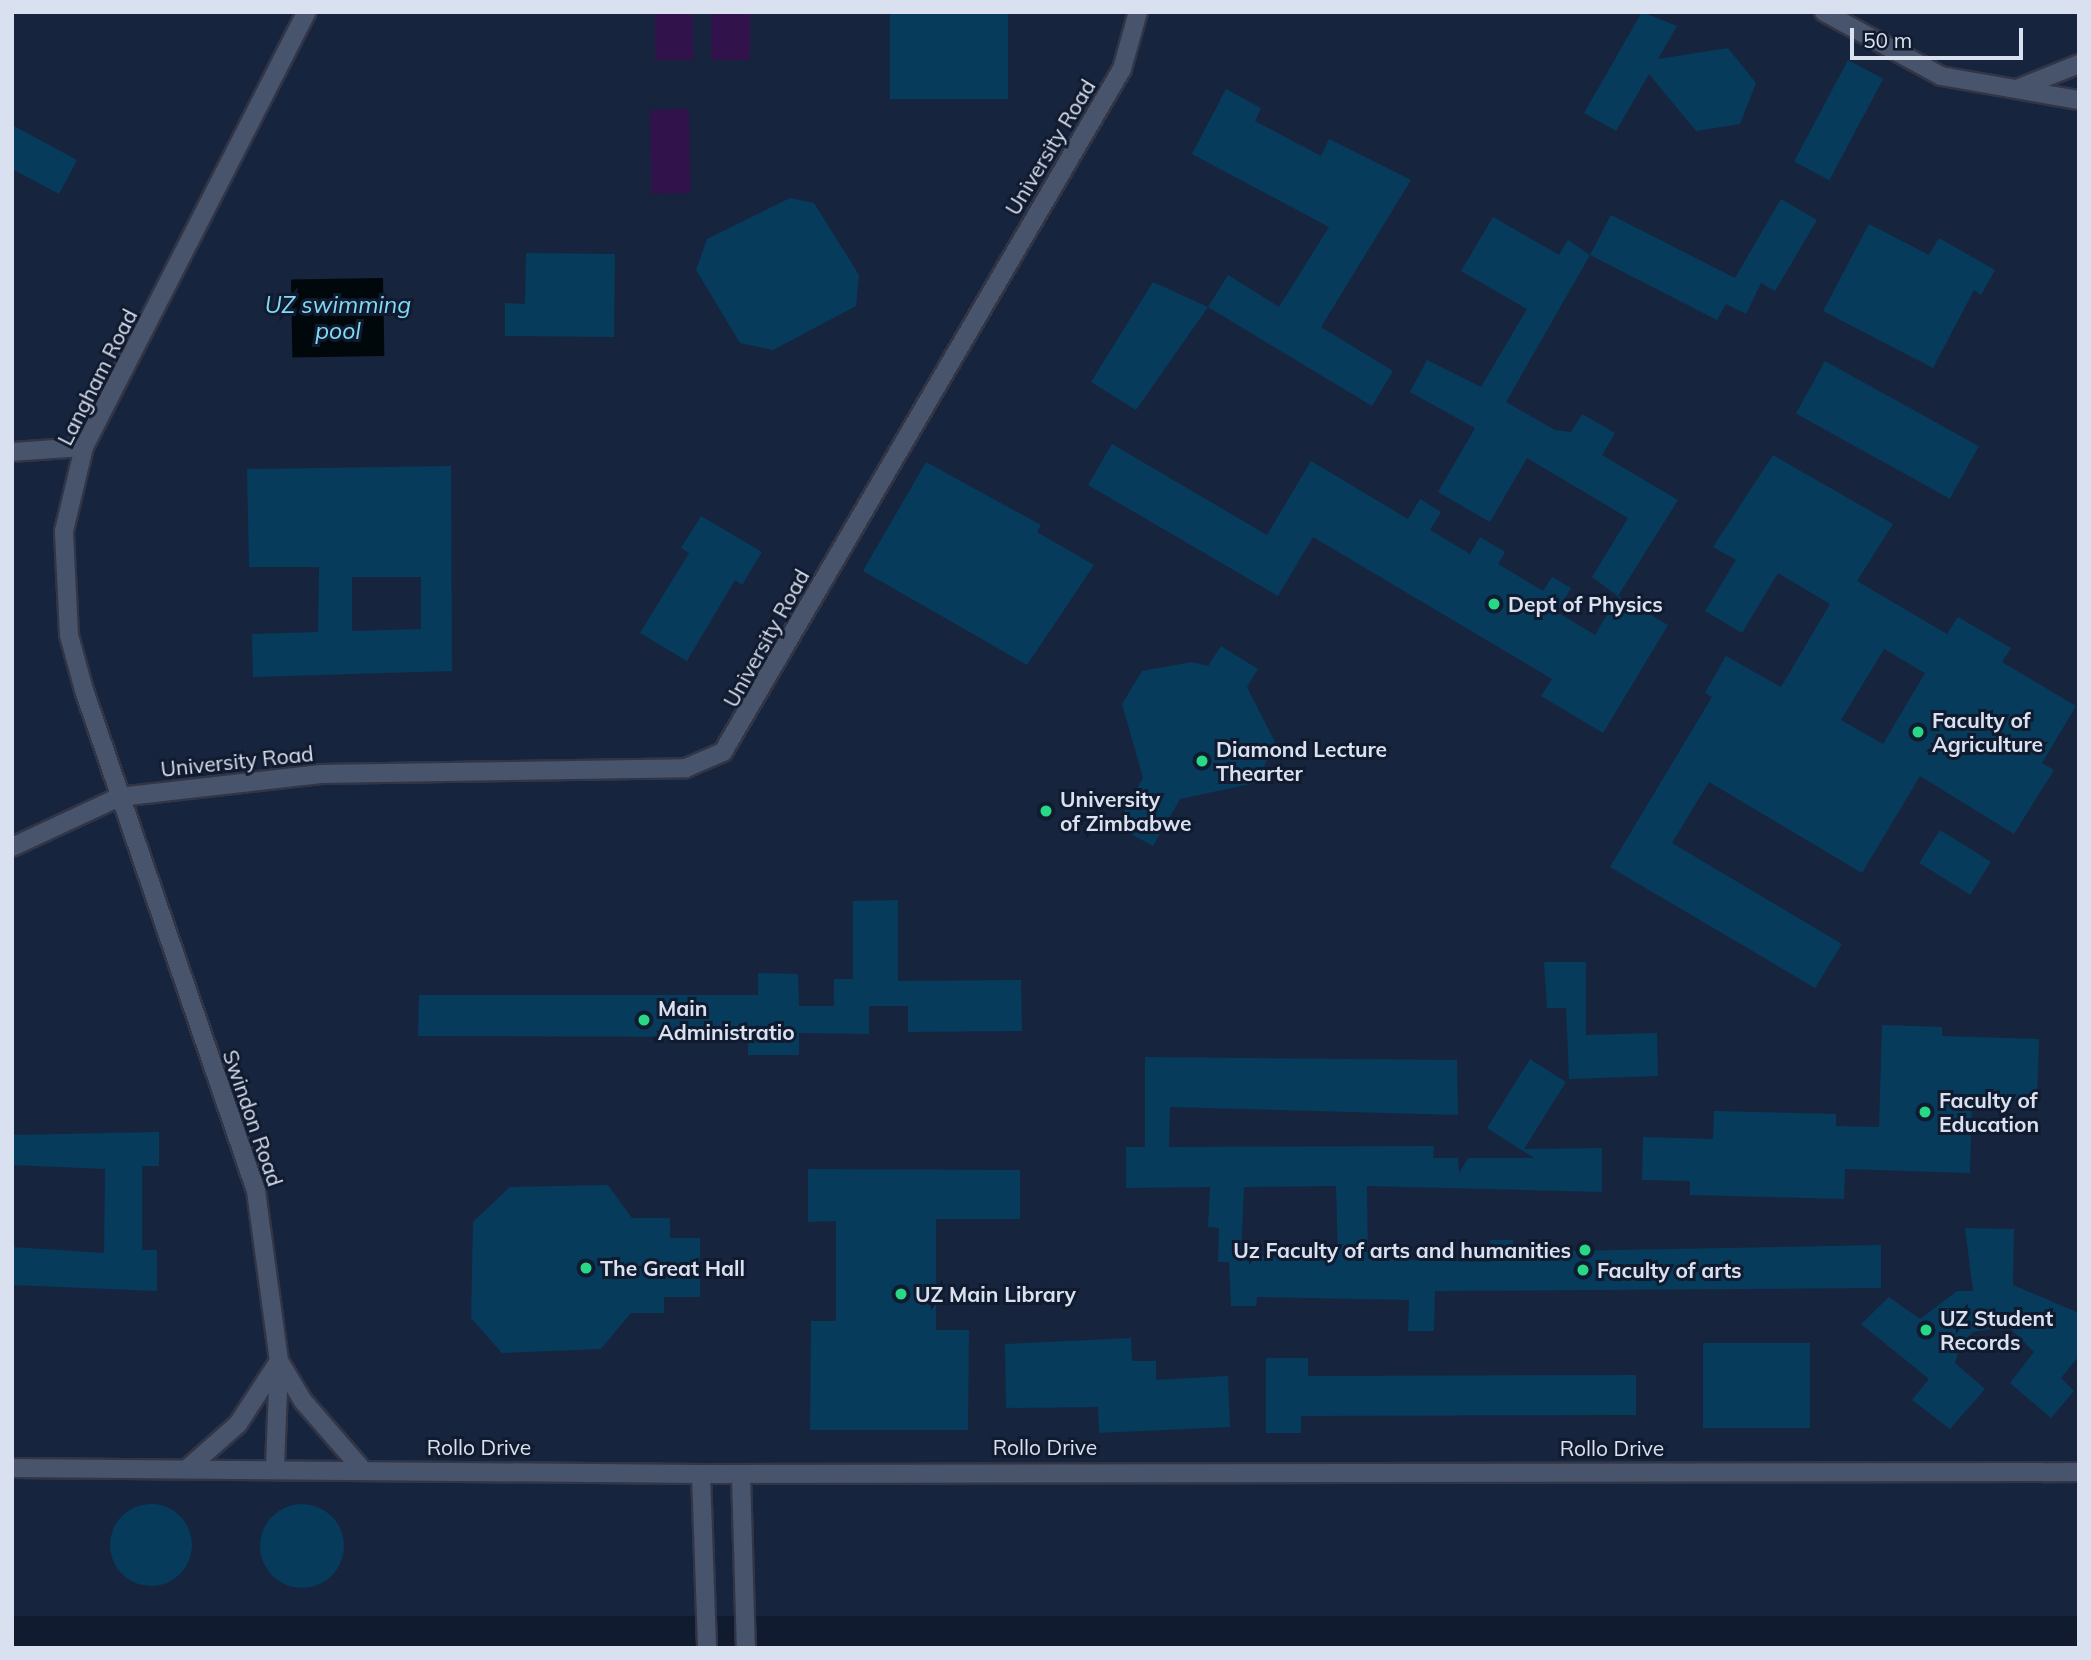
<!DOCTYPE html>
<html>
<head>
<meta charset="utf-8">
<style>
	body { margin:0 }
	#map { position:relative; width:2091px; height:1660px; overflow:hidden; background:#111b2f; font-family:Mulish,sans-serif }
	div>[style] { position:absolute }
	.built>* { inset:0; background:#17243e; transform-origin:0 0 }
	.green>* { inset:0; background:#32124a; transform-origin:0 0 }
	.water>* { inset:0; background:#00080c; transform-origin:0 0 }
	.building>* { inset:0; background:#063b5c; transform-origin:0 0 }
	.round { border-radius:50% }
	.roads { filter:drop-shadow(2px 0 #313546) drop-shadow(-2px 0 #313546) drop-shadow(0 2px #313546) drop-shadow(0 -2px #313546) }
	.minor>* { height:18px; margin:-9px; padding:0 9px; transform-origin:9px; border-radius:9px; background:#48546c }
	.dots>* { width:19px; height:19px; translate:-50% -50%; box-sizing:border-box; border:4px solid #111b2f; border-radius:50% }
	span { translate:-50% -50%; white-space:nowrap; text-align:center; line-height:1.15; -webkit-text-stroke:6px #111b2f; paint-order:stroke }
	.street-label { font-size:21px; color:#d9e0ef }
	.poi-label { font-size:21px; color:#d9e0ef; font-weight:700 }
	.left { translate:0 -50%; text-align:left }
	.right { translate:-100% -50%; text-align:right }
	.water-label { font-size:23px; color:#82dbf7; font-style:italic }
	.frame { position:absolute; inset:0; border:14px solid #d9e0ef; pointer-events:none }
	.scale { position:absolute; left:1850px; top:28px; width:173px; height:32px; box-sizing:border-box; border:4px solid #d9e0ef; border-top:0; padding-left:9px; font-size:21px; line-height:24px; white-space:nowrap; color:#d9e0ef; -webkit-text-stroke:5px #111b2f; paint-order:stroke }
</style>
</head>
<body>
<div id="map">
	<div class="built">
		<i style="left:12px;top:12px;width:2067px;height:1604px"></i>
	</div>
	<div class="green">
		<i style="left:655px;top:12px;width:38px;height:48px"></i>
		<i style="left:711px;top:12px;width:39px;height:48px"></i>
		<i style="left:689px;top:109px;width:84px;height:39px;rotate:89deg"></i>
	</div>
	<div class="water">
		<i style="left:383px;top:278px;width:78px;height:92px;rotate:89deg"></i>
	</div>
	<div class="building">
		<i style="left:890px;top:12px;width:118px;height:87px"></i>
		<i style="clip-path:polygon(1642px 12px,1677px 26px,1658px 59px,1728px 48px,1756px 83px,1740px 124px,1696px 131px,1649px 74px,1616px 131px,1584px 113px)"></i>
		<i style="left:1848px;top:60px;width:40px;height:115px;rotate:28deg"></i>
		<i style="clip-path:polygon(1226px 89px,1261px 108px,1255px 121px,1321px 156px,1329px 139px,1411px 180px,1321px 327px,1393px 371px,1372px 406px,1208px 307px,1228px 275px,1279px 307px,1329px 227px,1192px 154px)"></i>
		<i style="clip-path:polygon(12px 125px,77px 160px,59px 194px,12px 169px)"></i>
		<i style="clip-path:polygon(790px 198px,814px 203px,859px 275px,856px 306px,773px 350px,740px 343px,696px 270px,707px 239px)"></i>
		<i style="clip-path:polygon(1781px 199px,1817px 220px,1775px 291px,1761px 283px,1746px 314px,1726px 304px,1717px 320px,1590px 255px,1611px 215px,1735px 278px)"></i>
		<i style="clip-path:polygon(1493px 217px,1559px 255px,1568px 240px,1590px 255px,1506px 402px,1555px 430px,1571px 432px,1582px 414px,1615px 433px,1602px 455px,1678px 500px,1618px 596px,1592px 577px,1628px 518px,1527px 458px,1490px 522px,1438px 492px,1475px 428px,1410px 392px,1427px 360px,1481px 387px,1527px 309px,1461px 271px)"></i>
		<i style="clip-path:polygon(1869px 224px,1929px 255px,1939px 238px,1995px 270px,1981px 295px,1974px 290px,1933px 368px,1823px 311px)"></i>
		<i style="clip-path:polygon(526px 253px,615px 254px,614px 337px,505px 336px,505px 303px,525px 304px)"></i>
		<i style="clip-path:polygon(1153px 282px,1208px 307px,1136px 410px,1091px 382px)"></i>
		<i style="left:1825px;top:361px;width:176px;height:60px;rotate:29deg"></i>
		<i style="clip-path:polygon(1112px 444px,1267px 535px,1311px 461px,1408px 519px,1420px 499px,1441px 512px,1430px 530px,1470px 554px,1480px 537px,1505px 552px,1498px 564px,1543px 591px,1552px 577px,1571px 588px,1557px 612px,1595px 635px,1618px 596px,1668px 625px,1603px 733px,1541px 696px,1552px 679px,1313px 537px,1278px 596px,1088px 485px)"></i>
		<i style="clip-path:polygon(evenodd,1773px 455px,1893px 524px,1857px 581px,1947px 634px,1958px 617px,2011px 648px,2002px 662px,2076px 706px,2042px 763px,2054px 770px,2014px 834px,1920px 776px,1862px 873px,1709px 782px,1672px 843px,1842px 944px,1815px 988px,1610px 867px,1712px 697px,1705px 693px,1726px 656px,1781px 687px,1830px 604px,1778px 573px,1742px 633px,1705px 611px,1736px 560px,1713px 547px,1773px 455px,1884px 649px,1925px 673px,1883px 744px,1841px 720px,1884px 649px)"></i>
		<i style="clip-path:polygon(926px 462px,1041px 525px,1037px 532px,1094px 565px,1027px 665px,863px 571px)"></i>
		<i style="clip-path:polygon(evenodd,451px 466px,452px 671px,253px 677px,252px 634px,318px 632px,319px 567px,249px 567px,247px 469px,451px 466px,352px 577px,421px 577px,421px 629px,352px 631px,352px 577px)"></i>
		<i style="clip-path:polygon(701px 516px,762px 552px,742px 585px,735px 580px,687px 661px,640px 633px,689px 553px,681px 548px)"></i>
		<i style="clip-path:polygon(1221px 646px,1258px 669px,1247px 687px,1276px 744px,1255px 783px,1180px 799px,1153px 846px,1116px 826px,1143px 778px,1122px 704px,1142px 671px,1192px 662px,1208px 666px)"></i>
		<i style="left:1940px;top:830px;width:60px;height:39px;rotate:32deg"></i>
		<i style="clip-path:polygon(898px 900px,898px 981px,1021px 980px,1022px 1031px,908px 1032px,908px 1006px,869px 1006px,869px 1034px,799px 1033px,799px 1055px,748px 1055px,748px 1037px,418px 1036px,419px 995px,758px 995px,758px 973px,798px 974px,799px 1006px,834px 1006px,834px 979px,853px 979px,853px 901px)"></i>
		<i style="clip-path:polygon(1544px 962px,1586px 962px,1586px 1035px,1657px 1033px,1658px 1076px,1569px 1079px,1566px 1008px,1547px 1008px)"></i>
		<i style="clip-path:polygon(1882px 1025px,1942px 1027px,1942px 1036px,2039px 1039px,2037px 1100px,1972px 1098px,1970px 1173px,1845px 1169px,1844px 1199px,1690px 1195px,1690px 1181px,1642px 1180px,1643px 1137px,1713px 1139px,1714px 1111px,1836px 1114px,1836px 1126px,1879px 1127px)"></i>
		<i style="clip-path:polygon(evenodd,1145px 1057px,1457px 1060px,1458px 1115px,1170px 1107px,1169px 1147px,1434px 1146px,1433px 1158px,1458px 1158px,1459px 1173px,1468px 1158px,1534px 1158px,1487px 1128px,1530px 1059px,1566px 1082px,1524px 1149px,1602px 1148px,1602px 1192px,1367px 1186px,1368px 1259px,1490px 1262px,1490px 1240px,1513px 1240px,1513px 1252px,1881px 1245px,1881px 1288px,1435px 1291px,1434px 1331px,1408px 1331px,1409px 1300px,1257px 1297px,1256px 1306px,1231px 1306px,1229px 1262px,1218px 1262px,1219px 1228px,1208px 1227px,1210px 1187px,1126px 1188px,1126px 1147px,1145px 1147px,1145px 1057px,1336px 1186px,1338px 1258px,1241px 1256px,1244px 1187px,1336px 1186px)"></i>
		<i style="clip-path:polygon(159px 1132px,159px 1166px,142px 1166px,142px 1250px,157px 1250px,157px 1291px,12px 1285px,12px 1247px,104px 1253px,105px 1169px,12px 1165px,12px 1135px)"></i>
		<i style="clip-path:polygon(808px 1169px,1020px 1170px,1020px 1219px,936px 1219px,936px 1330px,969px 1330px,968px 1430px,810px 1430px,811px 1321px,836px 1321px,836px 1221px,808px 1222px)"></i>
		<i style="clip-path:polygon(608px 1185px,632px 1218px,670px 1218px,670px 1238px,700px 1238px,700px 1297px,664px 1297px,664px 1313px,631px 1313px,601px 1349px,502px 1353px,471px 1318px,473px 1222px,510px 1187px)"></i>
		<i style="clip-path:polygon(1965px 1228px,2014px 1229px,2013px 1285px,2079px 1313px,2079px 1356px,2061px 1378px,2074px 1391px,2051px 1418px,2010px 1383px,2034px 1352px,2008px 1326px,1973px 1332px,1961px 1344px,1955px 1363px,1985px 1389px,1950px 1429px,1912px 1400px,1929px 1379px,1861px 1324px,1889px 1297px,1920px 1319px,1957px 1291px,1973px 1291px)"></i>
		<i style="clip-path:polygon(1131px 1338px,1132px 1361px,1156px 1361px,1156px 1380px,1228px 1376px,1230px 1427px,1099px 1433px,1098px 1407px,1006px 1408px,1005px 1344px)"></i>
		<i style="left:1703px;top:1343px;width:107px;height:85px"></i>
		<i style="clip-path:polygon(1266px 1358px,1308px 1358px,1308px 1376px,1636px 1375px,1636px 1415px,1301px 1416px,1301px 1433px,1266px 1433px)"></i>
		<i class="round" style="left:110px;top:1504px;width:82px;height:82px"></i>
		<i class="round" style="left:260px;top:1504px;width:84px;height:84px"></i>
	</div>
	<div class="roads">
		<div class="minor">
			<i style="left:1824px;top:12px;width:133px;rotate:28.7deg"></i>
			<i style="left:1941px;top:76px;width:140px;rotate:9.9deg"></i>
			<i style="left:2019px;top:88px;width:65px;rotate:-21.8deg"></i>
			<i style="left:12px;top:452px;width:72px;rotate:-4deg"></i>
			<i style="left:12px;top:847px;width:118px;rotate:-25deg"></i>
			<i style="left:119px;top:797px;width:203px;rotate:-6.5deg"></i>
			<i style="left:321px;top:774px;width:365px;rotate:-0.9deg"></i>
			<i style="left:686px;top:768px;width:40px;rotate:-23.4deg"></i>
			<i style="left:723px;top:752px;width:791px;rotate:-59.71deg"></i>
			<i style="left:1122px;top:69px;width:59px;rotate:-74.3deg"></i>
			<i style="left:275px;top:1467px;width:106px;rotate:-87.8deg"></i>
			<i style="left:279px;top:1361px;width:172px;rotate:-97.7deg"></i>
			<i style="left:256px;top:1191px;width:530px;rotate:-108.95deg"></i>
			<i style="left:84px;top:690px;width:57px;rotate:-105.3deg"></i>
			<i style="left:69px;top:635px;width:104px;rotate:-92.8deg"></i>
			<i style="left:64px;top:531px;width:86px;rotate:-76.6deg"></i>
			<i style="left:84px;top:447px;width:489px;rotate:-62.9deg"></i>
			<i style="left:12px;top:1468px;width:689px;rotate:0.5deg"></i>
			<i style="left:701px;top:1474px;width:1378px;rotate:-0.08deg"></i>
			<i style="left:187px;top:1469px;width:68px;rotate:-41.4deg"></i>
			<i style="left:238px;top:1424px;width:75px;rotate:-56.9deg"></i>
			<i style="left:279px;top:1361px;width:47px;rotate:59deg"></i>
			<i style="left:303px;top:1401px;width:90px;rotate:49.1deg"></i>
			<i style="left:701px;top:1474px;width:174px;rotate:88deg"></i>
			<i style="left:741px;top:1474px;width:174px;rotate:88.4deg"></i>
		</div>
	</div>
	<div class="dots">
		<i style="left:1494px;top:604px;background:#28d885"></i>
		<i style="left:1918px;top:732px;background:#28d885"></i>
		<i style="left:1202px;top:761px;background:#28d885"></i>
		<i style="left:1046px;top:811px;background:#28d885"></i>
		<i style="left:644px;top:1020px;background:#28d885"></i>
		<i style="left:1925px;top:1112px;background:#28d885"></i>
		<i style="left:1585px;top:1250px;background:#28d885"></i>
		<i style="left:586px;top:1268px;background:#28d885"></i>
		<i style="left:1583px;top:1270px;background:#28d885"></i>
		<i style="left:901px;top:1294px;background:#28d885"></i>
		<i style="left:1926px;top:1330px;background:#28d885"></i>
	</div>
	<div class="street-label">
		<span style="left:1050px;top:147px;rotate:-59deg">University Road</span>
		<span style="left:97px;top:377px;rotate:-63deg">Langham Road</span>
		<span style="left:766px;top:638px;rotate:-61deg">University Road</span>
		<span style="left:237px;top:761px;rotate:-6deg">University Road</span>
		<span style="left:253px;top:1118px;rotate:71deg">Swindon Road</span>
		<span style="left:479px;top:1447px">Rollo Drive</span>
		<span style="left:1045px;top:1447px">Rollo Drive</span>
		<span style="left:1612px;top:1448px">Rollo Drive</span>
	</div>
	<div class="poi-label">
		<span class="left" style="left:1508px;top:604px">Dept of Physics</span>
		<span class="left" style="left:1932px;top:732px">Faculty of<br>Agriculture</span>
		<span class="left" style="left:1216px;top:761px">Diamond Lecture<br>Thearter</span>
		<span class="left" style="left:1060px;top:811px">University<br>of Zimbabwe</span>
		<span class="left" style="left:658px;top:1020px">Main<br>Administratio</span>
		<span class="left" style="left:1939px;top:1112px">Faculty of<br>Education</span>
		<span class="right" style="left:1571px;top:1250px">Uz Faculty of arts and humanities</span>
		<span class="left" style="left:600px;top:1268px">The Great Hall</span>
		<span class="left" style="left:1597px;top:1270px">Faculty of arts</span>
		<span class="left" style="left:915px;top:1294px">UZ Main Library</span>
		<span class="left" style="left:1940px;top:1330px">UZ Student<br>Records</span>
	</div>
	<div class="water-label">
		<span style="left:338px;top:318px">UZ swimming<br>pool</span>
	</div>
	<div class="frame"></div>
	<div class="scale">50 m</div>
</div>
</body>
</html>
